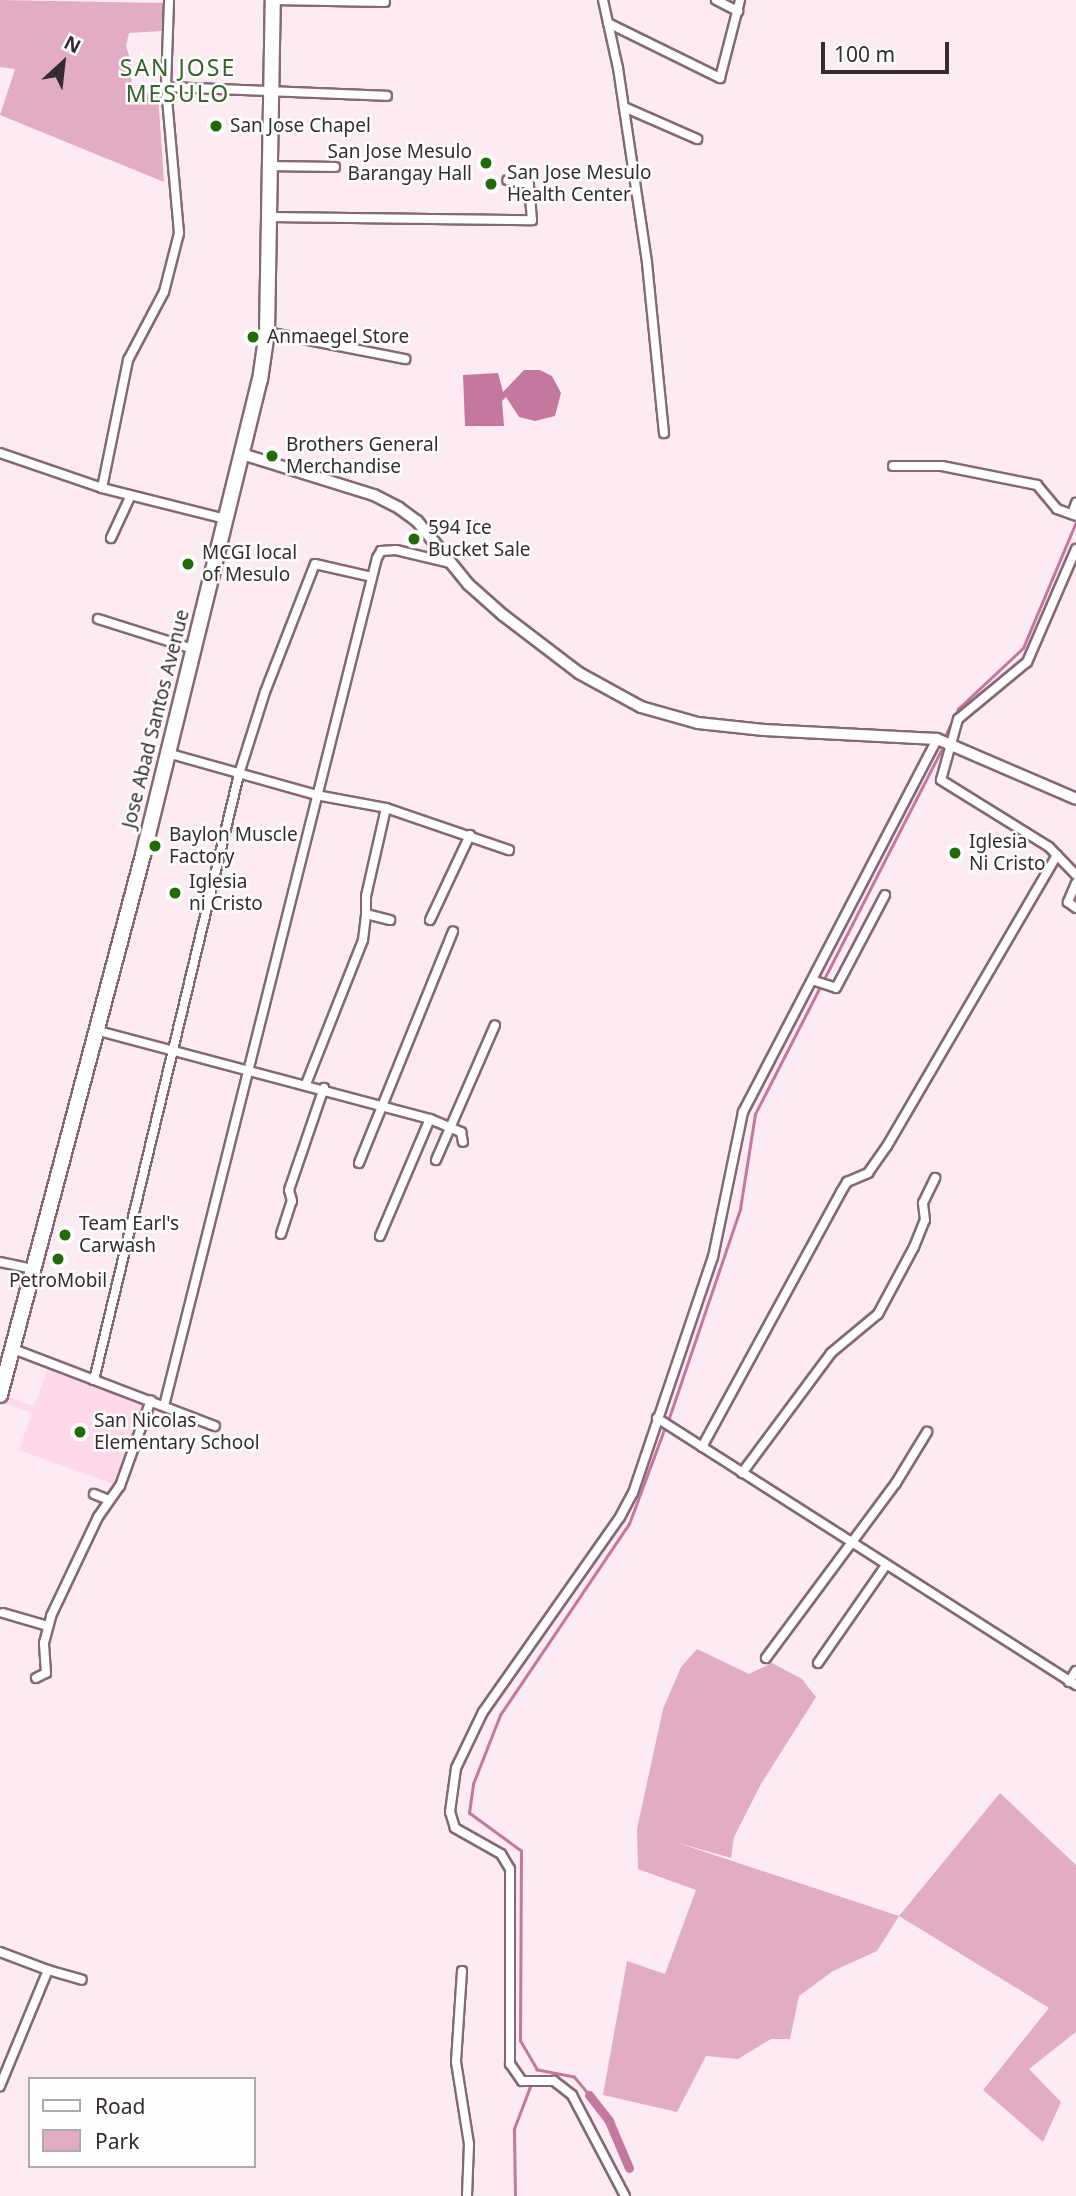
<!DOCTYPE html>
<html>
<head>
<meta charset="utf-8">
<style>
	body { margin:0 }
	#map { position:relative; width:1076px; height:2196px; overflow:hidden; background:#fdebf3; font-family:"Noto Sans",sans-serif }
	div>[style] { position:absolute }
	.built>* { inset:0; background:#ffd9e9 }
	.green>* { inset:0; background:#e2acc5 }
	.water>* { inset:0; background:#c4789d }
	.stream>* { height:2.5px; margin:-1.25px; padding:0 1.25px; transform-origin:1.25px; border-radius:1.25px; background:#c4789d }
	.canal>* { height:9px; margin:-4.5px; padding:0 4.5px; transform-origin:4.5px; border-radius:4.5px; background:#c4789d }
	.roads { filter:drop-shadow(2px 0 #846975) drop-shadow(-2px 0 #846975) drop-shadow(0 2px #846975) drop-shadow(0 -2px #846975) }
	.street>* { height:8px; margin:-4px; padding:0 4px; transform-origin:4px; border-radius:4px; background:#fff }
	.secondary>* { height:10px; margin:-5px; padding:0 5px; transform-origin:5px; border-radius:5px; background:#fff }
	.highway>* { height:14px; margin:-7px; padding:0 7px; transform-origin:7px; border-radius:7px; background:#fff }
	.dots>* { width:19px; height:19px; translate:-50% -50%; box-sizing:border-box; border:4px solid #fefefe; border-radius:50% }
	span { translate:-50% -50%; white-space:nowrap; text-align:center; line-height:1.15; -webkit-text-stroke:5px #fefefe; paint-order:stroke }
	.poi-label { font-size:19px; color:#362b30 }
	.left { translate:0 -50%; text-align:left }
	.right { translate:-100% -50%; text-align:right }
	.street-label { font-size:19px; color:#362b30 }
	.quarter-label { font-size:23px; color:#35632a; letter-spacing:2px }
	.legend { position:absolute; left:28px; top:2077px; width:228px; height:91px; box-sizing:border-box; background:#fefefe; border:2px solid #aeaaac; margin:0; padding:9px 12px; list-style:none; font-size:21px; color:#362b30 }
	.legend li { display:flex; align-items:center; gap:14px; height:35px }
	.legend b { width:35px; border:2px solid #aeaaac }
	.north { position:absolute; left:28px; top:28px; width:70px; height:70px; -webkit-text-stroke:5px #fefefe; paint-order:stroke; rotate:27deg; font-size:19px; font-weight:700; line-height:28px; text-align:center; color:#362b30 }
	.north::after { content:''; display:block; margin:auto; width:24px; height:32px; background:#362b30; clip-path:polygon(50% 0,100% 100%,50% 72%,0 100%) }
	.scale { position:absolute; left:821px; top:42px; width:128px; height:32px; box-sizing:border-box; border:4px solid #362b30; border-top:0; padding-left:9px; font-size:21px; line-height:24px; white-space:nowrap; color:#362b30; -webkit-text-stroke:5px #fefefe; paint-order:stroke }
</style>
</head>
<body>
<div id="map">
	<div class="built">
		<i style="clip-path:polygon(49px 1366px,146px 1401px,115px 1485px,19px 1450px,32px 1413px,5px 1403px,8px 1397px,34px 1406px)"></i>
	</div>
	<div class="green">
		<i style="clip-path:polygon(0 0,163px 3px,162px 31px,129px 33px,126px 46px,131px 62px,132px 91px,158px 95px,164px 182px,0 115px,15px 69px,0 67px)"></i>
		<i style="clip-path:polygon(697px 1649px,749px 1674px,772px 1663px,802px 1679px,816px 1697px,761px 1784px,734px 1837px,731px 1858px,675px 1842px,899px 1916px,1000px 1793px,1076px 1865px,1076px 2032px,1029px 2069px,1061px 2102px,1043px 2142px,983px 2090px,1049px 2008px,899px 1916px,877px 1951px,833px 1971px,799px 1996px,790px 2039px,771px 2039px,738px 2059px,706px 2056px,677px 2112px,603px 2095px,627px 1961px,665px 1974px,696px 1890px,638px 1869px,637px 1829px,663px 1709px,681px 1667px)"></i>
	</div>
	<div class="water">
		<i style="clip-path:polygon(524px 370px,540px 370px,552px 376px,561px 393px,555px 416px,535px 421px,519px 417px,506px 397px,502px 401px,504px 426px,465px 426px,463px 375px,498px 373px,503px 392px)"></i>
	</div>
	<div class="stream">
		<i style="left:946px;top:734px;width:28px;rotate:-64deg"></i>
		<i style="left:958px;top:709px;width:89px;rotate:-43.2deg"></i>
		<i style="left:1023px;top:648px;width:137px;rotate:-67.2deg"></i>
		<i style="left:668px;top:1421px;width:224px;rotate:-71.2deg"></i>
		<i style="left:740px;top:1209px;width:96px;rotate:-81deg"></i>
		<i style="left:755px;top:1114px;width:408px;rotate:-62.9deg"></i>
		<i style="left:589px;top:2095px;width:23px;rotate:-130deg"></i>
		<i style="left:574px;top:2077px;width:38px;rotate:-169deg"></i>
		<i style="left:537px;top:2070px;width:34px;rotate:-120deg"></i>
		<i style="left:520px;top:2041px;width:190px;rotate:-89.7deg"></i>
		<i style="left:521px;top:1851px;width:64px;rotate:-143.8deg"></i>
		<i style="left:469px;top:1813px;width:29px;rotate:-82deg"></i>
		<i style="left:473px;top:1784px;width:74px;rotate:-68.6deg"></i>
		<i style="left:500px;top:1715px;width:230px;rotate:-56deg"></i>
		<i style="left:629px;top:1524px;width:103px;rotate:-69.6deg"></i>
		<i style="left:515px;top:2196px;width:67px;rotate:-90.9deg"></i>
		<i style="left:514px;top:2129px;width:48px;rotate:-69.3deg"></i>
	</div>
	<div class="canal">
		<i style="left:589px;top:2095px;width:33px;rotate:52deg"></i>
		<i style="left:609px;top:2121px;width:51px;rotate:66.9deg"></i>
	</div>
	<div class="roads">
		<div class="street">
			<i style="left:273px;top:0;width:112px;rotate:1deg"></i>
			<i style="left:603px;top:0;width:70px;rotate:77.6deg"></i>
			<i style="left:618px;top:68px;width:197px;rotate:81.5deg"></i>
			<i style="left:647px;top:263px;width:171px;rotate:84.3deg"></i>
			<i style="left:716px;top:0;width:25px;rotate:27deg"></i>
			<i style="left:608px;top:23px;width:125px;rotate:26.2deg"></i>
			<i style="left:720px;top:78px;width:81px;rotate:-75.6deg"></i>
			<i style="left:166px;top:87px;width:221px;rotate:2.3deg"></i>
			<i style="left:624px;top:107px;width:80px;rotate:23.7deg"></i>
			<i style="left:270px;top:166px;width:65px;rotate:0.9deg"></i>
			<i style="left:269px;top:217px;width:263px;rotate:0.7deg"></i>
			<i style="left:532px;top:220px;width:36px;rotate:-95deg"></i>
			<i style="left:529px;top:184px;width:22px;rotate:-170deg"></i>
			<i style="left:267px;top:332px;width:141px;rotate:11.1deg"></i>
			<i style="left:0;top:453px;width:108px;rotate:18.9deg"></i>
			<i style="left:102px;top:488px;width:127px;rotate:14.1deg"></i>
			<i style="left:893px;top:466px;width:49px"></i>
			<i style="left:942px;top:466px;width:97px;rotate:11.3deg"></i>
			<i style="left:1037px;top:485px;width:31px;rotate:50deg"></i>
			<i style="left:1057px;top:509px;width:20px;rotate:20deg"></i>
			<i style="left:102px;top:488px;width:131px;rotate:-78.5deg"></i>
			<i style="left:128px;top:360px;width:77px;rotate:-62.1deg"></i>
			<i style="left:164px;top:292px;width:61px;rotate:-75.7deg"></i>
			<i style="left:179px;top:233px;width:147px;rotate:-95.1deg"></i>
			<i style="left:166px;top:87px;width:87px;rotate:-88deg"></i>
			<i style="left:1072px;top:514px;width:12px;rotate:-70deg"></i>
			<i style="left:111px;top:538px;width:47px;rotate:-65.1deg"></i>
			<i style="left:1076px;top:549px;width:123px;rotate:113.4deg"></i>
			<i style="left:1027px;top:662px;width:89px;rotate:140.4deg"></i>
			<i style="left:958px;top:719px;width:63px;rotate:105.6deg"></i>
			<i style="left:941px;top:780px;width:127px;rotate:31.8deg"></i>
			<i style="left:1049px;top:847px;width:39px;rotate:46deg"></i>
			<i style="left:98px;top:619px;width:100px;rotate:17.5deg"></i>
			<i style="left:167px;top:753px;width:155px;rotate:15.7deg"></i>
			<i style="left:316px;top:795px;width:71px;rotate:10.5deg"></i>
			<i style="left:386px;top:808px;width:130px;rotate:18.9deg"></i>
			<i style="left:386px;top:808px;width:90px;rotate:102.8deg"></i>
			<i style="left:366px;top:896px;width:18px;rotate:90deg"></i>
			<i style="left:366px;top:914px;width:25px;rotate:14deg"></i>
			<i style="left:1076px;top:883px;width:21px;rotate:113deg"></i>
			<i style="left:1068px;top:902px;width:10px;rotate:37deg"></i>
			<i style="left:430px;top:920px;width:94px;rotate:-64.8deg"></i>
			<i style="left:812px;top:980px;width:25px;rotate:18deg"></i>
			<i style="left:836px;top:988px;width:105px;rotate:-62.2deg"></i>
			<i style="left:95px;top:1030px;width:347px;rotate:14.9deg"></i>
			<i style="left:430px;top:1119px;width:34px;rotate:23deg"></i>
			<i style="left:461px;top:1132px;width:10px;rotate:79deg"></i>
			<i style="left:306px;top:1084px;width:155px;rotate:-68.4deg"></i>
			<i style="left:363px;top:940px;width:26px;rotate:-83deg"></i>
			<i style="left:436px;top:1160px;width:147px;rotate:-66.4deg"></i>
			<i style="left:359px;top:1163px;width:250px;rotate:-67.9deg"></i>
			<i style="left:281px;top:1234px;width:35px;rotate:-72deg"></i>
			<i style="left:292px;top:1201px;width:11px;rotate:-105deg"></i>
			<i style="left:289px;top:1190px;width:108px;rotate:-71.1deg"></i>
			<i style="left:380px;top:1236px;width:127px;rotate:-66.9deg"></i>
			<i style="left:0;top:1262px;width:34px;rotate:12deg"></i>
			<i style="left:13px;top:1349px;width:216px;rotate:20.9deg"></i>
			<i style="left:94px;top:1380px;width:623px;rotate:-76.54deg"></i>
			<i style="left:239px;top:774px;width:86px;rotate:-72.4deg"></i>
			<i style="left:265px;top:692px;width:137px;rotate:-68.7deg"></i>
			<i style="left:315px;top:564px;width:58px;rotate:12.8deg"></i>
			<i style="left:164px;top:1406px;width:874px;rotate:-75.9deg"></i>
			<i style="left:377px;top:558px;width:8px;rotate:-60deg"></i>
			<i style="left:381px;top:551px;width:15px;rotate:-4deg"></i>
			<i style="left:396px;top:550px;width:56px;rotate:13.5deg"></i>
			<i style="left:657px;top:1418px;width:497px;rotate:32.5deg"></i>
			<i style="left:702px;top:1447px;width:290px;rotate:-61.4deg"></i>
			<i style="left:841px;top:1192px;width:12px;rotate:-59deg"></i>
			<i style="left:847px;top:1182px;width:23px;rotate:-23deg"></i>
			<i style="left:868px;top:1173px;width:33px;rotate:-55deg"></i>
			<i style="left:887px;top:1146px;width:337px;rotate:-59.7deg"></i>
			<i style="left:742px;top:1473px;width:149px;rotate:-53.4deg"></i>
			<i style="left:831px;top:1353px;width:61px;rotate:-39.7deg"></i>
			<i style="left:878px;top:1314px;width:76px;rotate:-61.8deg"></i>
			<i style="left:914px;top:1247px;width:29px;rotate:-68deg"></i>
			<i style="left:925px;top:1220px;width:17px;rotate:-97deg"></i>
			<i style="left:923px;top:1203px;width:28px;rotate:-64deg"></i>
			<i style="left:94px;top:1494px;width:16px;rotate:22deg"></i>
			<i style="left:3px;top:1613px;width:47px;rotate:16.1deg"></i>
			<i style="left:766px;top:1658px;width:218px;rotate:-53.4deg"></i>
			<i style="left:896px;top:1483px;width:60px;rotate:-58.7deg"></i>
			<i style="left:818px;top:1663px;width:119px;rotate:-55.2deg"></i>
			<i style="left:36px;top:1678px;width:11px;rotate:-27deg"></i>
			<i style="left:46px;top:1673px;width:30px;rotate:-94deg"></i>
			<i style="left:44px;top:1643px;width:28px;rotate:-75deg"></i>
			<i style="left:51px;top:1616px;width:110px;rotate:-64.6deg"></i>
			<i style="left:98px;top:1517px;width:38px;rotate:-55deg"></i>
			<i style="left:120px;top:1486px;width:91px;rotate:-70.2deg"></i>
			<i style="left:1069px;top:1682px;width:13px;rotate:-58deg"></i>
			<i style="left:0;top:1952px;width:51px;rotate:20.6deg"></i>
			<i style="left:48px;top:1970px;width:126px;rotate:112.5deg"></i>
			<i style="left:48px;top:1970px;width:35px;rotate:16deg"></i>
			<i style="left:462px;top:1971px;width:91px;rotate:93.8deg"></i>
			<i style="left:456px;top:2062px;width:83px;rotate:81deg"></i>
			<i style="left:469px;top:2144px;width:52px;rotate:92.2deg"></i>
			<i style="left:625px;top:2196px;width:114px;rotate:-117.7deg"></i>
			<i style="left:572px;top:2095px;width:23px;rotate:-142deg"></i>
			<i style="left:554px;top:2081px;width:32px;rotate:180deg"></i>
			<i style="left:522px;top:2081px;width:21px;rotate:-125deg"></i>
			<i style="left:510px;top:2064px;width:195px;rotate:-90deg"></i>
			<i style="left:510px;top:1869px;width:17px;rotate:-121deg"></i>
			<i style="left:501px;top:1854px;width:53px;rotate:-150.5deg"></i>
			<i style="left:455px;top:1828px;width:17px;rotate:-107deg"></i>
			<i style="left:450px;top:1812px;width:44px;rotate:-82.2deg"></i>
			<i style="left:456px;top:1768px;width:62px;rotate:-64.3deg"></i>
			<i style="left:483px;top:1712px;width:238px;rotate:-54.9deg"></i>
			<i style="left:620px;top:1517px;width:27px;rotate:-62deg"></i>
			<i style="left:633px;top:1493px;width:249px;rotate:-71.3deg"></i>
			<i style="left:713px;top:1257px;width:148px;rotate:-78.3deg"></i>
			<i style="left:743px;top:1112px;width:420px;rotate:-62.5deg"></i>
		</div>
		<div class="secondary">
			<i style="left:242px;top:454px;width:138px;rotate:17.3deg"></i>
			<i style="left:374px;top:495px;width:28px;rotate:27deg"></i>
			<i style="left:399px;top:508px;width:22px;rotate:36deg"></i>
			<i style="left:417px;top:521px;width:81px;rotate:51deg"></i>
			<i style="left:468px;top:584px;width:47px;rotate:41.5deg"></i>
			<i style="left:503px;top:615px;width:96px;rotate:37.3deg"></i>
			<i style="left:579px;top:673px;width:71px;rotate:28.7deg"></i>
			<i style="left:641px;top:707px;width:59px;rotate:15.7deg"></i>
			<i style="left:698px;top:723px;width:66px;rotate:6.1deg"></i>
			<i style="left:764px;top:730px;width:173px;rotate:3deg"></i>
			<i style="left:937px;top:739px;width:151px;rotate:23.3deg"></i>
		</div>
		<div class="highway">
			<i style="left:0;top:1395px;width:559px;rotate:-75.17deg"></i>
			<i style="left:143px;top:855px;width:489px;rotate:-76.2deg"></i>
			<i style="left:260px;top:380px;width:49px;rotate:-81.7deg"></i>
			<i style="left:267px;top:332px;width:332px;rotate:-89deg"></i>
		</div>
	</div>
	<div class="dots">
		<i style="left:216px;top:126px;background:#216a06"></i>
		<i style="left:486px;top:163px;background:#216a06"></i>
		<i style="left:491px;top:184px;background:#216a06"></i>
		<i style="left:253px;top:337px;background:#216a06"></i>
		<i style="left:272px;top:456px;background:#216a06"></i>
		<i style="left:414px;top:539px;background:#216a06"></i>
		<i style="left:188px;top:564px;background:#216a06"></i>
		<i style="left:155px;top:846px;background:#216a06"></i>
		<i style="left:955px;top:853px;background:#216a06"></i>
		<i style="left:175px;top:893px;background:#216a06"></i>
		<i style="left:65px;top:1235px;background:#216a06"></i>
		<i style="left:58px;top:1259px;background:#216a06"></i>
		<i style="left:80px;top:1432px;background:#216a06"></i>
	</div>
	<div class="poi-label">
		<span class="left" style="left:230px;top:126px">San Jose Chapel</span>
		<span class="right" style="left:472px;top:163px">San Jose Mesulo<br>Barangay Hall</span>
		<span class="left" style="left:507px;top:184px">San Jose Mesulo<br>Health Center</span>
		<span class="left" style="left:267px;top:337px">Anmaegel Store</span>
		<span class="left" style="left:286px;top:456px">Brothers General<br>Merchandise</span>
		<span class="left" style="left:428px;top:539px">594 Ice<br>Bucket Sale</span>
		<span class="left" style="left:202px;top:564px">MCGI local<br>of Mesulo</span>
		<span class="left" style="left:169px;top:846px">Baylon Muscle<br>Factory</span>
		<span class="left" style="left:969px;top:853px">Iglesia<br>Ni Cristo</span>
		<span class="left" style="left:189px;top:893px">Iglesia<br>ni Cristo</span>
		<span class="left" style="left:79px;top:1235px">Team Earl's<br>Carwash</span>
		<span style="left:58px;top:1281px">PetroMobil</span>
		<span class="left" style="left:94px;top:1432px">San Nicolas<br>Elementary School</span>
	</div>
	<div class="street-label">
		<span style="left:156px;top:719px;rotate:-76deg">Jose Abad Santos Avenue</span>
	</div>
	<div class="quarter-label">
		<span style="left:178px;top:80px">SAN JOSE<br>MESULO</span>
	</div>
	<ul class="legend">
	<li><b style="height:9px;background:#fff"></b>Road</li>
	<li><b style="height:19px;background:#e2acc5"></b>Park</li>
	</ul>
	<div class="north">N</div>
	<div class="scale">100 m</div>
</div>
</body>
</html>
